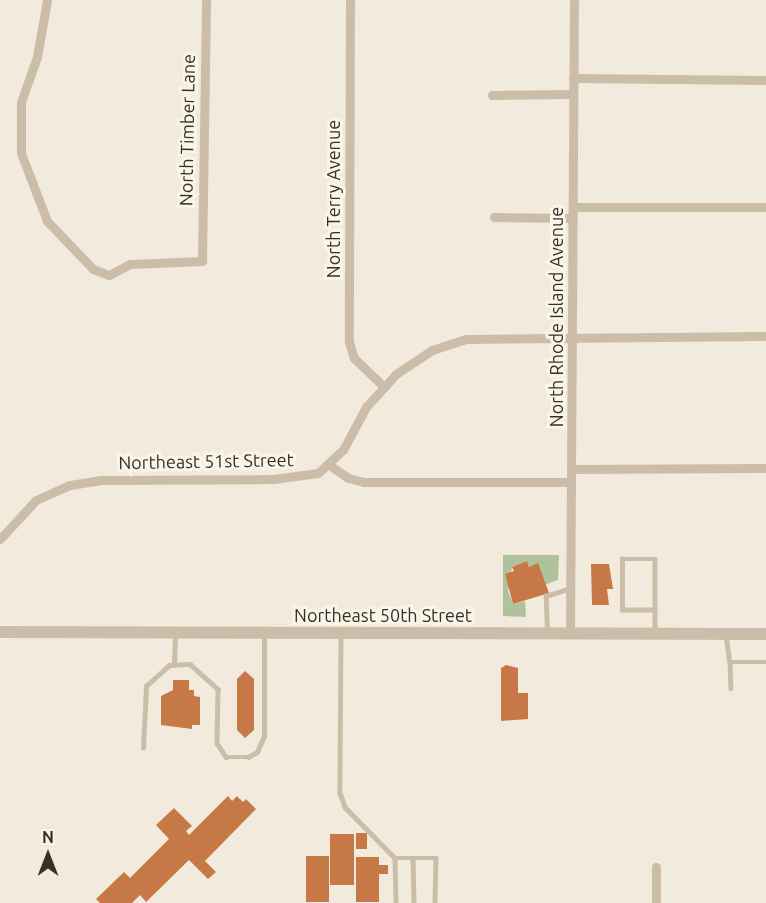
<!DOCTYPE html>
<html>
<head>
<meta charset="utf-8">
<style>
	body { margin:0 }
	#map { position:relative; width:766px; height:903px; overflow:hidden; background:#f2ebdd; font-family:Ubuntu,sans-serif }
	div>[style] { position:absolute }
	.green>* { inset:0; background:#b0c29c }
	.building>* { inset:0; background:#c77847; transform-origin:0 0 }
	.service>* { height:4.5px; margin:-2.25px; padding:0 2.25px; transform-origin:2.25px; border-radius:2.25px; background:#cbbda8 }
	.minor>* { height:9px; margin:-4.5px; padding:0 4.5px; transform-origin:4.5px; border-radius:4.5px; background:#cbbda8 }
	.tertiary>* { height:12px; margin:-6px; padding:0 6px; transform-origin:6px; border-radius:6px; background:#cbbda8 }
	span { translate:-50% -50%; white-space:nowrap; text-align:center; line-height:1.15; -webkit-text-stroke:6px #faf5e9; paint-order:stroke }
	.street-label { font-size:18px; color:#382f29 }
	.north { position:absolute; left:18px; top:825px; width:60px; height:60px; -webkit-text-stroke:4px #faf5e9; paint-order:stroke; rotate:0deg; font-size:16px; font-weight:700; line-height:24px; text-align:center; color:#382f29 }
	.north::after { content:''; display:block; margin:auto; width:21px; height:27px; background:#382f29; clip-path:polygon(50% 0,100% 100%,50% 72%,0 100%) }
</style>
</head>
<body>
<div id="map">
	<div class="green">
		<i style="clip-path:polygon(503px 555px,559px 555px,558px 580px,544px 585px,538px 564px,529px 567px,527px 562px,512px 567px,508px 591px,513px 604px,525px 601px,526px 617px,503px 616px)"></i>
	</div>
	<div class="building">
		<i style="clip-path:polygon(527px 561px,529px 567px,538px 563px,549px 593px,513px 604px,505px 574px,514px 571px,512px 567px)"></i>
		<i style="clip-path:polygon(591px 564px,609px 564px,613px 589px,607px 589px,609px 605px,592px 605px)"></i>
		<i style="clip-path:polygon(506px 665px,518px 668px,518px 693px,528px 693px,528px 719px,501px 721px,501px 668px)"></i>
		<i style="clip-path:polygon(245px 671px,254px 679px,254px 730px,245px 738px,237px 730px,237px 679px)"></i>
		<i style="clip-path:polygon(173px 680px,189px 680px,189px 690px,194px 690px,194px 696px,200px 697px,200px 725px,192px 725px,192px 729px,161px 725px,161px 696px,173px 690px)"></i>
		<i style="clip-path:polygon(228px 796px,232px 801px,237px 796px,243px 802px,246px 799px,256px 809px,205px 861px,216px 872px,208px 879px,189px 860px,146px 902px,140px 895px,132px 903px,100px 903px,96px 899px,124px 872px,130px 878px,169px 839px,156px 825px,174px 808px,192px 826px,186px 831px,189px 835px)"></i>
		<i style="left:356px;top:833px;width:11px;height:16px"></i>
		<i style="left:330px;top:834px;width:24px;height:51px"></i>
		<i style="left:306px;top:856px;width:23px;height:46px"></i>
		<i style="clip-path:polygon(356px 857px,379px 857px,379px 865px,388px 865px,388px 874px,379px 874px,379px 902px,356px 902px)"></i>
	</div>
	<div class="service">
		<i style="left:655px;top:610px;width:33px;rotate:180deg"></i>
		<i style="left:622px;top:610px;width:51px;rotate:-90deg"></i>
		<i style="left:622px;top:559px;width:33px"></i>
		<i style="left:655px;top:559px;width:74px;rotate:90deg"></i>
		<i style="left:341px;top:633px;width:160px;rotate:90.4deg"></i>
		<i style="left:340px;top:793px;width:15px;rotate:70deg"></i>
		<i style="left:345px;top:807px;width:71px;rotate:45.6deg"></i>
		<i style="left:395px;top:858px;width:45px;rotate:88.7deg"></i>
		<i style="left:547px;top:633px;width:37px;rotate:-92deg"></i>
		<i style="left:546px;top:596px;width:25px;rotate:-18deg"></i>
		<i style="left:726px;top:635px;width:27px;rotate:82deg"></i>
		<i style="left:730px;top:662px;width:36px"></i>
		<i style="left:730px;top:662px;width:26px;rotate:88deg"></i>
		<i style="left:174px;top:664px;width:31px;rotate:-88deg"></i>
		<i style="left:143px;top:748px;width:62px;rotate:-87.2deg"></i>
		<i style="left:146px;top:686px;width:31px;rotate:-42deg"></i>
		<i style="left:169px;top:665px;width:21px;rotate:-3deg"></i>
		<i style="left:190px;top:664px;width:38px;rotate:42deg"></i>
		<i style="left:218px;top:689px;width:54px;rotate:91.1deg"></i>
		<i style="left:217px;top:743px;width:17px;rotate:57deg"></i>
		<i style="left:226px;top:757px;width:22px"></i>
		<i style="left:248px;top:757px;width:10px;rotate:-29deg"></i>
		<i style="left:257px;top:752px;width:17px;rotate:-66deg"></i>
		<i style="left:264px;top:736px;width:103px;rotate:-90deg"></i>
		<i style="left:395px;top:858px;width:41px"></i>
		<i style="left:436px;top:858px;width:45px;rotate:91.3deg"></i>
		<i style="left:413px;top:858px;width:45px;rotate:88.7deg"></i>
	</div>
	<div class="minor">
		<i style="left:47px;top:0;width:58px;rotate:100deg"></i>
		<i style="left:37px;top:57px;width:48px;rotate:109.6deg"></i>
		<i style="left:21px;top:102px;width:51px;rotate:90deg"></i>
		<i style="left:21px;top:153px;width:73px;rotate:69.1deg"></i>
		<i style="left:47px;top:221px;width:66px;rotate:46.2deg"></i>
		<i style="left:93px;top:269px;width:17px;rotate:21deg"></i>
		<i style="left:109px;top:275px;width:24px;rotate:-28deg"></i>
		<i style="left:130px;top:264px;width:72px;rotate:-2.4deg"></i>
		<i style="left:202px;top:261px;width:261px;rotate:-89.1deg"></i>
		<i style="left:350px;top:0;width:342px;rotate:90.2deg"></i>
		<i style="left:349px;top:342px;width:17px;rotate:73deg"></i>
		<i style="left:354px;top:358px;width:40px;rotate:44deg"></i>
		<i style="left:573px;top:78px;width:193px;rotate:0.6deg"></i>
		<i style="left:492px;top:95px;width:81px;rotate:-0.7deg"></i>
		<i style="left:574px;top:207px;width:192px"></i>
		<i style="left:494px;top:217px;width:78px;rotate:0.7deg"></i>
		<i style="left:328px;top:464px;width:24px;rotate:35deg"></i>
		<i style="left:348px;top:478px;width:16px;rotate:14deg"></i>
		<i style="left:364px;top:482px;width:207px"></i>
		<i style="left:571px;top:469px;width:195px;rotate:-0.3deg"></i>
		<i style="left:0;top:539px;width:53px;rotate:-47.3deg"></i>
		<i style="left:36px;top:500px;width:37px;rotate:-24deg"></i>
		<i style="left:70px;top:485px;width:30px;rotate:-9deg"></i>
		<i style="left:100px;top:480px;width:174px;rotate:-0.3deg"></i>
		<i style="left:274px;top:479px;width:44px;rotate:-7.8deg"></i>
		<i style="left:318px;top:473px;width:34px;rotate:-43deg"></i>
		<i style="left:343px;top:450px;width:49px;rotate:-61.9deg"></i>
		<i style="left:366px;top:407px;width:45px;rotate:-47.7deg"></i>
		<i style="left:396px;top:374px;width:43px;rotate:-33.7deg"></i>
		<i style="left:432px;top:350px;width:36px;rotate:-18deg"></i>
		<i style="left:466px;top:339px;width:300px;rotate:-0.6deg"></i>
		<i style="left:570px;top:633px;width:633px;rotate:-89.64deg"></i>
		<i style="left:656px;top:903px;width:36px;rotate:-90deg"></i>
	</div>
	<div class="tertiary">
		<i style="left:0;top:632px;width:766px;rotate:0.15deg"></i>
	</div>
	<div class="street-label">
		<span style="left:187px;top:130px;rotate:-89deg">North Timber Lane</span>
		<span style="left:333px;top:199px;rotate:-90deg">North Terry Avenue</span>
		<span style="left:556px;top:317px;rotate:-90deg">North Rhode Island Avenue</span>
		<span style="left:206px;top:461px;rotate:-1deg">Northeast 51st Street</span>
		<span style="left:383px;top:615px">Northeast 50th Street</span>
	</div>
	<div class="north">N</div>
</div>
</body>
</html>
